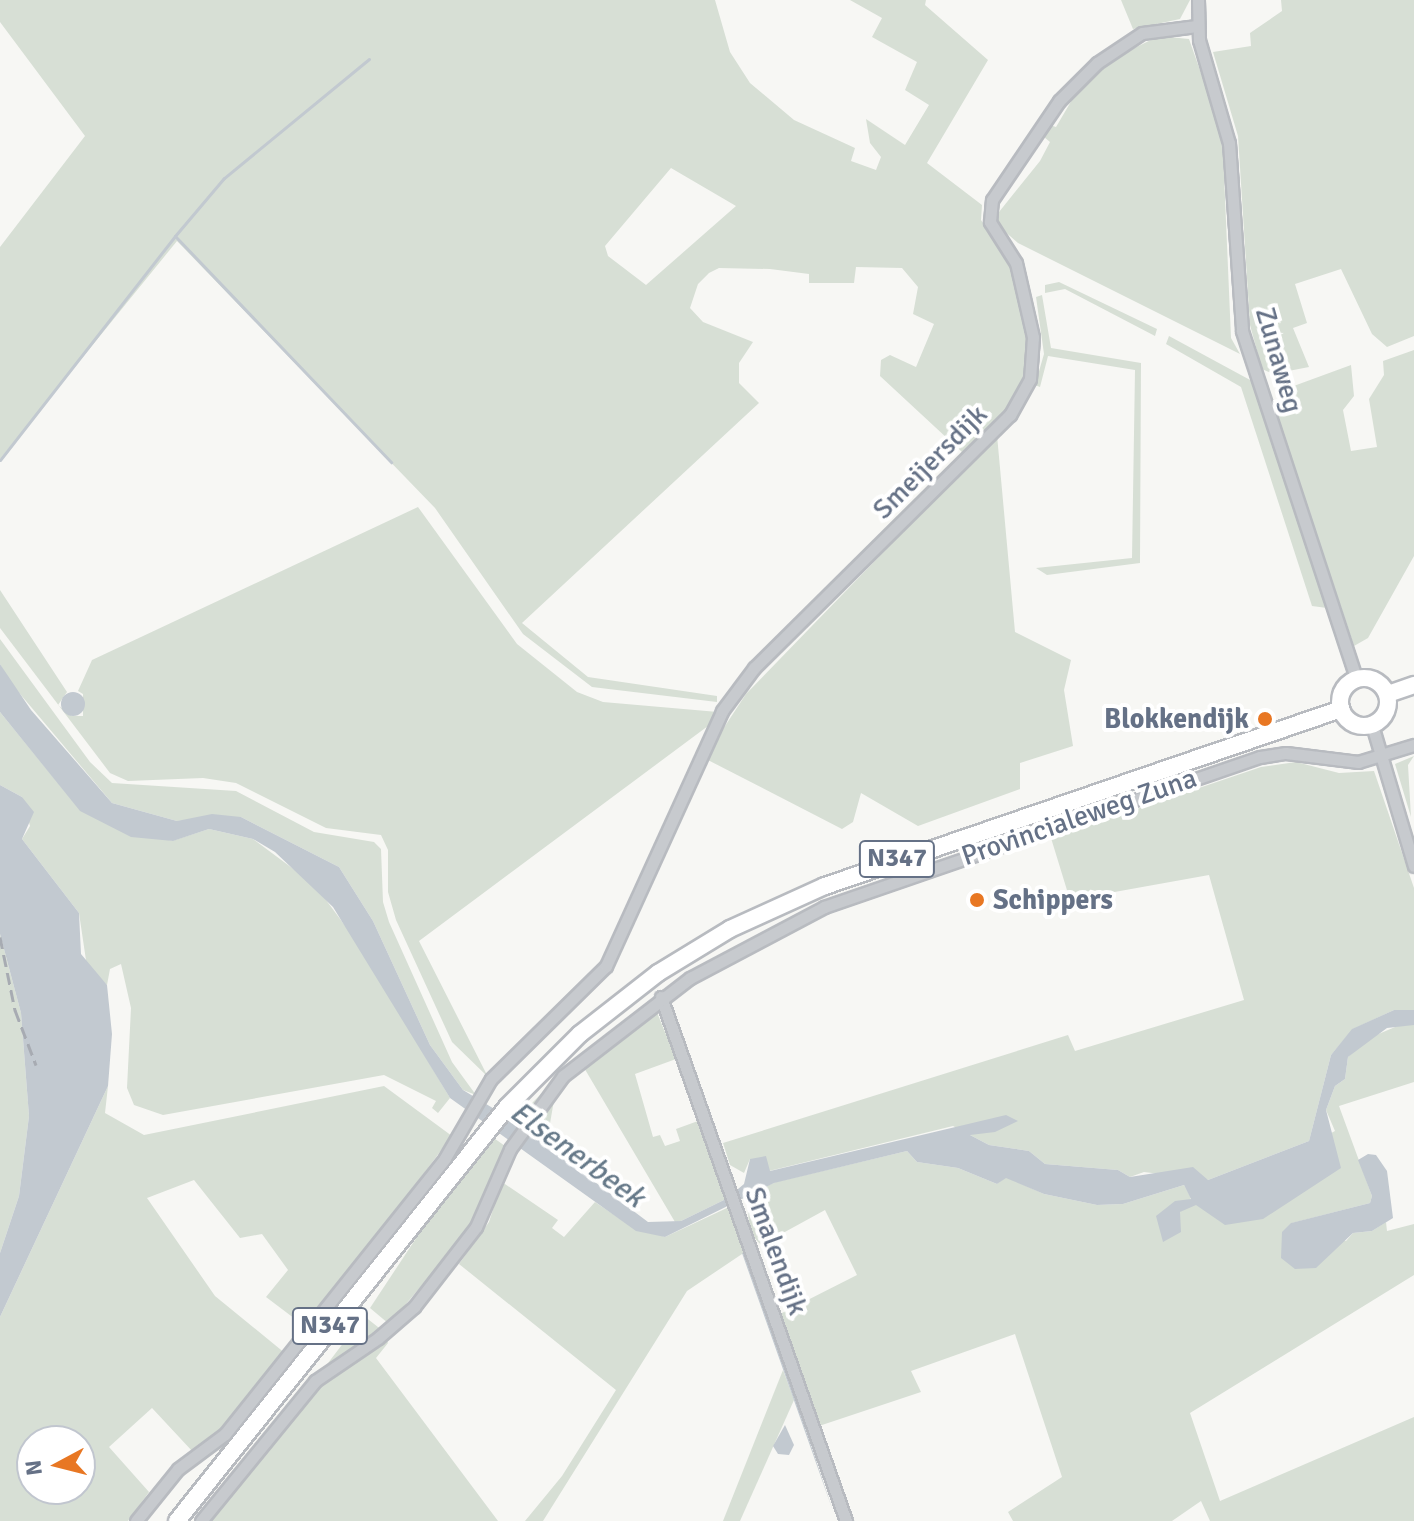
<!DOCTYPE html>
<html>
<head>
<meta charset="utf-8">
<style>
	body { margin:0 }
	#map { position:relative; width:1414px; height:1521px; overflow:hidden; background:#f7f7f4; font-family:Signika,sans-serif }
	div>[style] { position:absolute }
	.green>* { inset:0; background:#d7dfd5 }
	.water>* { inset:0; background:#c2c9d0 }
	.round { border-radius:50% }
	.stream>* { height:3px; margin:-1.5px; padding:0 1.5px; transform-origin:1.5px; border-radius:1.5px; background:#c2c9d0 }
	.roads { filter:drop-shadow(2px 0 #b8bbc0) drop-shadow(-2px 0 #b8bbc0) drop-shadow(0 2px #b8bbc0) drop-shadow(0 -2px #b8bbc0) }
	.street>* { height:11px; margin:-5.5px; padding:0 5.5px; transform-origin:5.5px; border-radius:5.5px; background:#c7cace }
	.primary>* { height:16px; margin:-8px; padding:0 8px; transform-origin:8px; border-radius:8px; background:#fff }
	.primary>.ring { margin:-8px; padding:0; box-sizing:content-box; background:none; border:16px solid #fff; border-radius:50% }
	.rail>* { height:3px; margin-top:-1.5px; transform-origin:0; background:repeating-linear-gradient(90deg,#a7abb2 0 12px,transparent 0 18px) }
	.dots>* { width:22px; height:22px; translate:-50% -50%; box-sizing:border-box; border:4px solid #fff; border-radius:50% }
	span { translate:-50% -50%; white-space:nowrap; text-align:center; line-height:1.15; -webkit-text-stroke:8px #fff; paint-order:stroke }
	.shield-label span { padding:2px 6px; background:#fff; border:2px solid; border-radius:6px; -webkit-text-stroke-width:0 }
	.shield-label { font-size:26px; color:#657186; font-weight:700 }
	.street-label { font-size:28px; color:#657186 }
	.poi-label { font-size:28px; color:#657186; font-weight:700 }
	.right { translate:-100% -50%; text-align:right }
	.left { translate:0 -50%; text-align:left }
	.water-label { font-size:30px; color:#667989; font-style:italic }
	.north { position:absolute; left:16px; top:1425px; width:80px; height:80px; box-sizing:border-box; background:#fff; border:2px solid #c1c6cf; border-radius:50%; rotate:263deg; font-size:22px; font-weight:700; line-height:32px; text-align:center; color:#657186 }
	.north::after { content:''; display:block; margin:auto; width:28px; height:36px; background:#e87723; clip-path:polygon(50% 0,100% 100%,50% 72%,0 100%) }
</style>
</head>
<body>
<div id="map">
	<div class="green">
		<i style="clip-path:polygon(evenodd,0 0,715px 0,730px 52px,750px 83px,794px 120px,855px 148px,851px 161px,876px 170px,881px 157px,870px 143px,866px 119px,905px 145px,929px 105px,905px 90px,917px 62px,872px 37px,882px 18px,850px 0,926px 0,925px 5px,988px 60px,927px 163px,982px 205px,981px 220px,1014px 270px,1027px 328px,1029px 370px,1014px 402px,962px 452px,880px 376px,881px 360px,890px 355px,916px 367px,934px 324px,913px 314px,918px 287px,902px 268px,856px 267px,854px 283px,809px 283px,809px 274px,770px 269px,719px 268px,709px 273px,698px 284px,690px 308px,703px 322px,753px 342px,739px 363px,739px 383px,759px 403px,522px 623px,588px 677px,717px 696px,717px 702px,592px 687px,523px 634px,435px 508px,177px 241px,0 459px,0 247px,85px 136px,0 22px,0 0,671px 168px,736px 206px,646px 285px,608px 256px,605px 246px,671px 168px)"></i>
		<i style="clip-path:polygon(1121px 0,1190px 0,1180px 19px,1133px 29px)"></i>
		<i style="clip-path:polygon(1281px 0,1414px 0,1414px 336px,1387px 347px,1372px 334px,1341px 269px,1295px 284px,1307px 323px,1293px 328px,1309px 367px,1273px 374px,1262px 369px,1250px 325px,1238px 136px,1213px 52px,1251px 46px,1250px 33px,1282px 11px)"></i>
		<i style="clip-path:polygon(1159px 36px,1189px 39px,1215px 113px,1223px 151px,1231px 338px,1240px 354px,1018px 243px,995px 223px,993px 212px,999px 212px,1040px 161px,1050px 142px,1044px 137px,1050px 125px,1056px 127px,1079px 88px,1110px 60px)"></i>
		<i style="clip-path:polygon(1059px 282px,1157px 329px,1155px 336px,1065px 289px,1045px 293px,1045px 285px)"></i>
		<i style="clip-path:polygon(1042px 295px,1051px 348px,1141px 363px,1140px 563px,1047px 575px,1036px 568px,1132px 558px,1135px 370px,1048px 356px,1040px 387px,1035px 385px,1044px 354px,1036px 297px)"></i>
		<i style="clip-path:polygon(1169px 336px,1252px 381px,1327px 608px,1312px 606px,1241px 387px,1166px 344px)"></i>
		<i style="clip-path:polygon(1414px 350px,1414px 556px,1368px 638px,1354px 646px,1274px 405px,1291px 387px,1351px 365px,1354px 396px,1343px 410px,1351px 451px,1377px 447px,1369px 399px,1384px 375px,1383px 361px)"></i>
		<i style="clip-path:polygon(997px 435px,1015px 632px,1071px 660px,1064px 690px,1073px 746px,1020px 763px,1020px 789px,918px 826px,861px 793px,853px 822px,842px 829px,704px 758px,746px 694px)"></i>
		<i style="clip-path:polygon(418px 507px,517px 644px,577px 692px,603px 702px,718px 712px,712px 723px,419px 941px,488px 1077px,452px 1042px,396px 920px,388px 892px,388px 850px,381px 835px,326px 828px,236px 783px,203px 778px,128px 781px,110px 773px,0 628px,0 590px,67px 692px,58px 705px,72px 716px,83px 716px,83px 694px,78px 691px,92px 660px)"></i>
		<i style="clip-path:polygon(0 639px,90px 762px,112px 783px,236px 791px,314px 832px,374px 842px,381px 849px,383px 902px,389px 922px,452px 1062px,476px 1095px,463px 1090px,430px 1045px,373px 921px,339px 867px,241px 817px,177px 821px,112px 803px,10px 682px,0 664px)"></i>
		<i style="clip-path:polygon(0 712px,80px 810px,172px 841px,209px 829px,253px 839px,315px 885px,357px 942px,450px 1098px,438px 1113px,432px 1108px,436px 1101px,384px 1075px,163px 1115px,134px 1105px,127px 1088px,131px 1008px,121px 964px,110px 969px,107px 985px,87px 967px,79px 913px,22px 839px,30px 826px,22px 797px,0 785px)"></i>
		<i style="clip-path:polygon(1414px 756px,1408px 765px,1411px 817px,1395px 764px)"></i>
		<i style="clip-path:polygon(1296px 762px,1339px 773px,1374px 771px,1414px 888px,1414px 1010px,1394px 1010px,1353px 1029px,1331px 1055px,1309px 1141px,1208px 1180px,1144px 1172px,1130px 1177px,1118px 1170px,1045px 1164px,1029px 1151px,989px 1145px,953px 1126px,769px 1171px,750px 1159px,744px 1173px,730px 1165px,723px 1143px,1068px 1035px,1075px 1051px,1244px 1000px,1209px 875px,1070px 900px,1051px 838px,1261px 767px)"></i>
		<i style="clip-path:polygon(0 934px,21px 1013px,29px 1116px,19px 1196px,0 1253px)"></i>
		<i style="clip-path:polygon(656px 1010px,676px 1059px,635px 1074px,653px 1137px,660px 1135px,665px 1146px,680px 1141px,676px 1129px,698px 1121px,726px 1199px,681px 1221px,675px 1222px,583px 1066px)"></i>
		<i style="clip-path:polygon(1407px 1022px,1414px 1025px,1414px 1082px,1339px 1106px,1372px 1196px,1370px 1203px,1292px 1223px,1346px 1241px,1353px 1233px,1372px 1231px,1386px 1222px,1387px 1231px,1414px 1224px,1414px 1275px,1190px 1413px,1220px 1501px,1414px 1417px,1414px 1521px,1210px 1521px,1201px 1501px,1172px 1521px,1013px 1521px,1008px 1512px,1062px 1477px,1015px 1334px,911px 1371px,921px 1392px,819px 1426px,780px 1314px,857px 1275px,825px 1210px,761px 1245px,749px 1232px,748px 1203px,742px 1197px,776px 1182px,907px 1151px,917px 1162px,958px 1168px,997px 1184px,1006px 1177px,1044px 1194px,1097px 1205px,1123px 1204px,1184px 1185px,1191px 1198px,1179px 1212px,1335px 1131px,1326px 1110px,1335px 1086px,1345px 1079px,1348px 1057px,1369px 1038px)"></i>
		<i style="clip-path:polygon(558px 1077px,548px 1135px,544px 1145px,514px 1121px)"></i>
		<i style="clip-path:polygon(evenodd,108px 1086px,105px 1113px,144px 1135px,384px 1086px,452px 1136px,307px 1328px,266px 1297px,288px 1270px,262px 1234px,240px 1238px,194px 1180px,147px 1198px,215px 1296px,286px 1354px,227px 1427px,193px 1452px,152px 1408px,109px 1447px,149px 1492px,128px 1521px,0 1521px,0 1317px,108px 1086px,32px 1441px,80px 1441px,80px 1489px,32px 1489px,32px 1441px)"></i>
		<i style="clip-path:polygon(491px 1136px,505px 1146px,473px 1225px,389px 1324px,370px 1308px,446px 1193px)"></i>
		<i style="clip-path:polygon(502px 1182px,558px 1220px,552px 1228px,564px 1237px,595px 1202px,626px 1223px,665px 1237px,729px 1207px,745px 1252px,687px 1291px,543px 1521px,525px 1521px,562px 1476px,616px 1390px,459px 1264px,489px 1222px)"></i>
		<i style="clip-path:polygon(364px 1316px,383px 1331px,388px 1343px,376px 1358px,498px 1521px,207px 1521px)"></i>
		<i style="clip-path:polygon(783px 1370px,794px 1400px,740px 1521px,723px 1521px)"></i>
	</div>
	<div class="water">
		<i style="clip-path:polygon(0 664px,31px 710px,112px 803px,177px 821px,212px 814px,241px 817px,339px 867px,373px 921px,430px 1045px,463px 1090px,514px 1121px,648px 1222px,681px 1221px,726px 1199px,744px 1184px,750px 1159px,766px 1156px,770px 1171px,1006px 1115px,1018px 1121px,995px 1132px,970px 1135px,989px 1145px,1029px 1151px,1045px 1164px,1118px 1170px,1130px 1177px,1193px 1167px,1208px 1180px,1309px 1141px,1331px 1055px,1352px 1029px,1394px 1010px,1414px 1010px,1414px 1025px,1387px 1028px,1348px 1057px,1345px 1079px,1335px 1086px,1326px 1110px,1341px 1168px,1263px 1219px,1225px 1225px,1196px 1205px,1180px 1212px,1181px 1232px,1163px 1242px,1156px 1216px,1175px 1201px,1191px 1199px,1184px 1185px,1123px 1204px,1097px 1205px,1044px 1194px,1006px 1178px,997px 1184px,958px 1168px,917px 1162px,907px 1151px,774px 1183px,665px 1237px,636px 1231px,450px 1098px,333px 907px,275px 852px,253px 839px,209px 829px,173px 841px,131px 837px,80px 811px,0 712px)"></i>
		<i class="round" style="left:61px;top:692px;width:24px;height:24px"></i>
		<i style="clip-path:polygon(0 785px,22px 797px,34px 812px,22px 839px,79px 913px,81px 954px,107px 985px,112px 1034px,108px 1086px,0 1317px,0 1253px,19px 1196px,29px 1116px,21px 1013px,0 934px)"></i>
		<i style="clip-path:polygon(1368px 1154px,1376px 1155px,1387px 1171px,1393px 1218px,1372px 1231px,1353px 1233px,1316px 1268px,1295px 1269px,1281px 1258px,1282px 1232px,1291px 1223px,1370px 1203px,1372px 1196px,1358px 1160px)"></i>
		<i style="clip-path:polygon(745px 1252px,815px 1457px,833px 1511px,742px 1253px)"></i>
		<i style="clip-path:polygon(785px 1425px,794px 1445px,789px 1455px,778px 1454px,773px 1446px)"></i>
	</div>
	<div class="stream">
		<i style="left:369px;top:59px;width:188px;rotate:140.6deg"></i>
		<i style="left:224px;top:178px;width:76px;rotate:130.2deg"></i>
		<i style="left:175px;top:236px;width:313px;rotate:46.3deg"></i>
		<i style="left:0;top:460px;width:284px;rotate:-52deg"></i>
	</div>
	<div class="roads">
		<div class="street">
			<i style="left:1198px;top:0;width:40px;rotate:88.6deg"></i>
			<i style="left:1199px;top:40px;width:107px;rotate:73.8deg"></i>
			<i style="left:1229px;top:143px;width:188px;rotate:86deg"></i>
			<i style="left:1242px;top:331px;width:365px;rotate:71.8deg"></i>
			<i style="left:1372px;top:725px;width:147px;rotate:73.4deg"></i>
			<i style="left:661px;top:997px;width:556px;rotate:70.55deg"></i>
			<i style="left:136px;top:1521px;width:67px;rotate:-51.1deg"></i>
			<i style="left:178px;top:1469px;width:59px;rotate:-36.7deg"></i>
			<i style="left:225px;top:1434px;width:353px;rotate:-51.4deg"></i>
			<i style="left:445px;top:1158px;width:91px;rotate:-59.8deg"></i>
			<i style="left:491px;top:1079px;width:161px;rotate:-44.5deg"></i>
			<i style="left:606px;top:966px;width:280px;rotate:-65.5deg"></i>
			<i style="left:722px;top:711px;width:54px;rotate:-53.3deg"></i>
			<i style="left:754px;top:668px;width:360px;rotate:-44.7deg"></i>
			<i style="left:1010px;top:415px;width:41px;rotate:-60.9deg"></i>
			<i style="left:1030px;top:379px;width:42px;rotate:-85.9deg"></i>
			<i style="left:1033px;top:337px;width:76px;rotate:-102.9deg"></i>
			<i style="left:1016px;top:263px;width:49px;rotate:-122.4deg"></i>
			<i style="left:990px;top:222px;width:22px;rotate:-85deg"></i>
			<i style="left:992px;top:200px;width:120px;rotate:-55.9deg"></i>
			<i style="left:1059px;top:101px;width:54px;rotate:-45deg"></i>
			<i style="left:1097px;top:63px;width:54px;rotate:-33.7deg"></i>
			<i style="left:1142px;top:33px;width:55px;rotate:-7.3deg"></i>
			<i style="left:201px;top:1521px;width:181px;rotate:-50.8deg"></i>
			<i style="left:315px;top:1381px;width:76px;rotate:-34.3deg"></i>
			<i style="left:378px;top:1338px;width:48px;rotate:-40.7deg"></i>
			<i style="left:414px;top:1307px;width:101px;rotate:-52.2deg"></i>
			<i style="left:476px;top:1227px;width:85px;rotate:-66.4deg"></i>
			<i style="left:510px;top:1149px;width:90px;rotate:-54deg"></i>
			<i style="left:563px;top:1076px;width:160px;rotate:-37.7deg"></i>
			<i style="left:690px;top:978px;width:152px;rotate:-27.9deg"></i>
			<i style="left:824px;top:907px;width:461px;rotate:-19deg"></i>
			<i style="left:1260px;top:757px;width:26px;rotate:-9deg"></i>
			<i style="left:1286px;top:753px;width:73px;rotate:7.1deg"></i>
			<i style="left:1358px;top:762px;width:59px;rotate:-16.9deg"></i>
		</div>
		<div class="primary">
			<i class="ring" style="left:1340px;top:678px;width:32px;height:32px"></i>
			<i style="left:1388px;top:694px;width:28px;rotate:-19deg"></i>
			<i style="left:177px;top:1521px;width:529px;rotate:-51.44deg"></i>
			<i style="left:507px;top:1107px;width:103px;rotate:-45deg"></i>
			<i style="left:580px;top:1034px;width:99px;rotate:-38deg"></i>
			<i style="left:658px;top:973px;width:84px;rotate:-31.4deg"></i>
			<i style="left:730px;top:929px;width:104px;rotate:-24.4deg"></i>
			<i style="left:825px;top:886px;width:546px;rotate:-18.93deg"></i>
		</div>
	</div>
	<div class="rail">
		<i style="left:0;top:937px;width:75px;rotate:78.4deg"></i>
		<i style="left:15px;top:1010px;width:59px;rotate:69.1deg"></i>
	</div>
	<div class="dots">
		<i style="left:1265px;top:719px;background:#e87723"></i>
		<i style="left:977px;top:900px;background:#e87723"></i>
	</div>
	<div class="shield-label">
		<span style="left:897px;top:859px">N347</span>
		<span style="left:330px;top:1326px">N347</span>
	</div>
	<div class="street-label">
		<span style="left:1279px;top:360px;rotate:74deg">Zunaweg</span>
		<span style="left:930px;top:462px;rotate:-45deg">Smeijersdijk</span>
		<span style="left:1079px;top:817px;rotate:-19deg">Provincialeweg Zuna</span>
		<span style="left:776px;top:1251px;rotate:70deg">Smalendijk</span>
	</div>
	<div class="poi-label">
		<span class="right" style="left:1249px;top:719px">Blokkendijk</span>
		<span class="left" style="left:993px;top:900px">Schippers</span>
	</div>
	<div class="water-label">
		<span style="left:577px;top:1155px;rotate:36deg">Elsenerbeek</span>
	</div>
	<div class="north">N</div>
</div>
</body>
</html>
